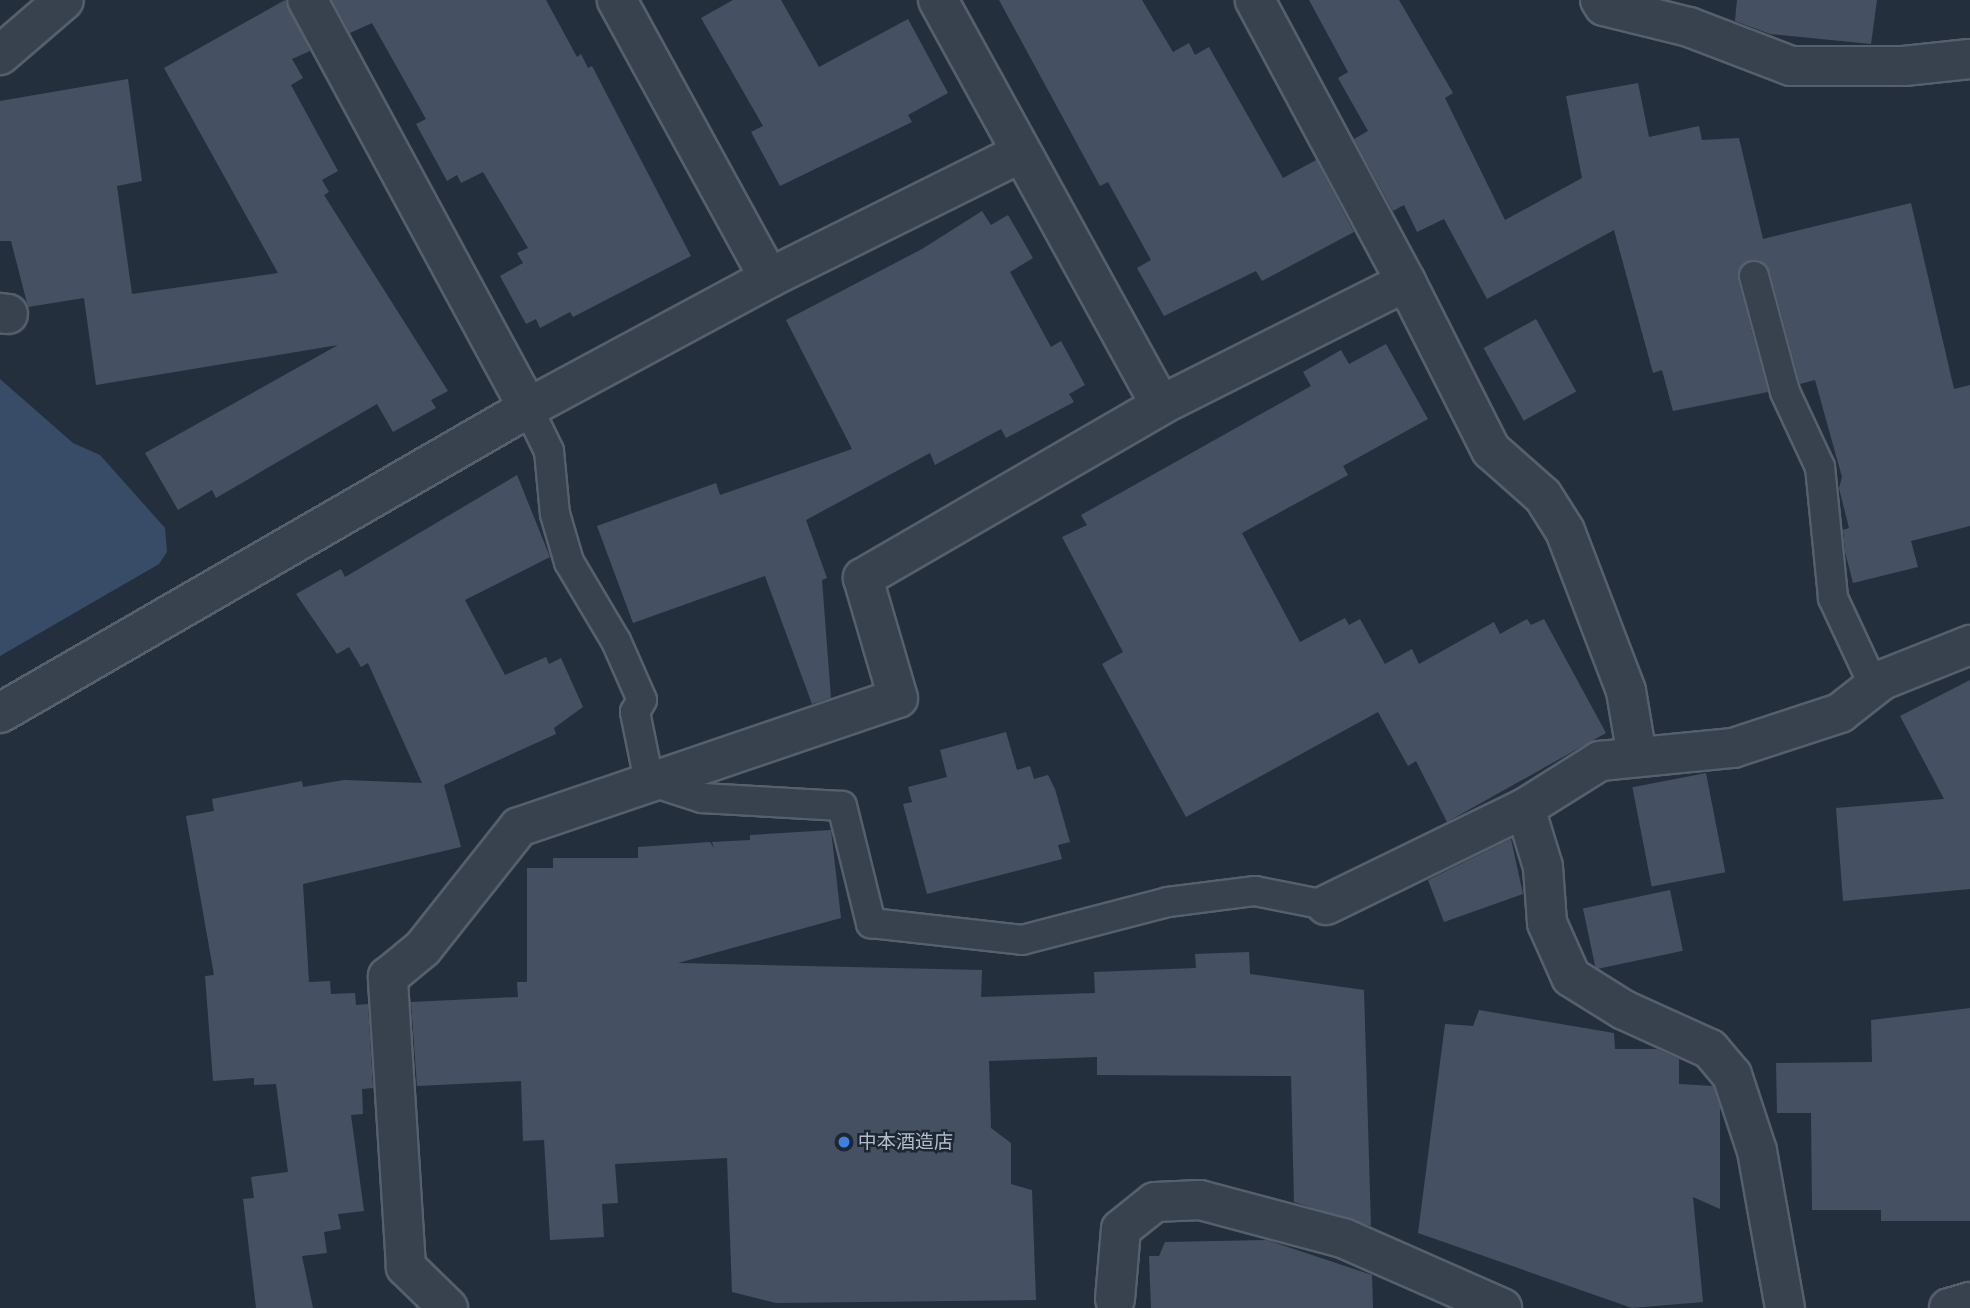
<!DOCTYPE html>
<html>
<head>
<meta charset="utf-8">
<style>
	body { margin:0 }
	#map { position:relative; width:1970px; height:1308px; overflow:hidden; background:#242f3e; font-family:"Space Grotesk","Noto Sans JP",sans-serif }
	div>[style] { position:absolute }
	.water>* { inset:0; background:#394c67 }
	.building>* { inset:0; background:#455162; transform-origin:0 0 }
	.roads { filter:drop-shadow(2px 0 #565f6c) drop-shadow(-2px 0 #565f6c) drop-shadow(0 2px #565f6c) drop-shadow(0 -2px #565f6c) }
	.service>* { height:28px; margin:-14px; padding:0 14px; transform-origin:14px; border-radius:14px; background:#38414e }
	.minor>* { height:38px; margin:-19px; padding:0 19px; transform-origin:19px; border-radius:19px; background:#38414e }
	.dots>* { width:19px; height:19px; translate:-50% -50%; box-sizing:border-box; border:4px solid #1d2633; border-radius:50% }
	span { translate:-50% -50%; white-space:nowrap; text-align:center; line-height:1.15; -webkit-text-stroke:5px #1d2633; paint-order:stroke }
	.poi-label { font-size:19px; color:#b4bcc9 }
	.left { translate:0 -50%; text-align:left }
</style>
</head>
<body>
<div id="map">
	<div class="water">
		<i style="clip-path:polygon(0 379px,73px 443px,100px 455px,165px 528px,167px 552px,159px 564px,0 656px)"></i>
	</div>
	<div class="building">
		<i style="clip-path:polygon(285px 0,310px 51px,292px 59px,303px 78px,291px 85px,338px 171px,322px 180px,329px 192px,324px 195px,448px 391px,431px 400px,436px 408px,393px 432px,377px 404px,216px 498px,212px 490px,178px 510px,145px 453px,338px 345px,96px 385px,84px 298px,28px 307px,11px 241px,0 241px,0 101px,128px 79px,142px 181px,117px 186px,132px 294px,278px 273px,164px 68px)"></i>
		<i style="clip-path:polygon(332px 0,546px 0,577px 57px,581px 54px,588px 68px,592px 66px,691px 256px,573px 317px,570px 312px,540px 328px,536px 319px,526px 324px,500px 276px,523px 263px,517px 253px,528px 248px,483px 172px,461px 183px,457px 175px,447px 181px,416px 124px,426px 119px,372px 23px,350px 33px)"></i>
		<i style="clip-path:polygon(733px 0,781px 0,819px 67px,908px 19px,948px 93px,908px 115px,912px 122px,780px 186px,751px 132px,763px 126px,701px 18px)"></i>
		<i style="clip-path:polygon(999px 0,1142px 0,1173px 52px,1189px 43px,1195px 55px,1209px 47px,1283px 178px,1316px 160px,1354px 232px,1262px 281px,1256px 271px,1164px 316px,1137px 268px,1151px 260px,1108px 182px,1100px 186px)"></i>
		<i style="clip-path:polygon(1309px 0,1399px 0,1453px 93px,1445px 98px,1505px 220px,1582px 178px,1566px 96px,1638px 83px,1649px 137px,1699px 126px,1702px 140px,1739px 138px,1763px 239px,1911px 203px,1954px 389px,1970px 385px,1970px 526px,1911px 541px,1918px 567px,1853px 583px,1845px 552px,1843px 530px,1849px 528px,1839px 488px,1842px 477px,1815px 380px,1800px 384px,1770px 272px,1759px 260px,1743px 264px,1738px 280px,1768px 392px,1673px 411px,1662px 370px,1653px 373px,1614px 230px,1487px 299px,1444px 219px,1417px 232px,1404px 205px,1393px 211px,1354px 139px,1368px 131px,1338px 78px,1348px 72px)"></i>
		<i style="clip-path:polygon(1737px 0,1877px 0,1871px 44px,1770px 34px,1735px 21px)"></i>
		<i style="clip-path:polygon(982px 211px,991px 225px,1008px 215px,1033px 258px,1010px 272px,1051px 347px,1061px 341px,1085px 385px,1069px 394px,1074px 402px,1006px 438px,1001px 429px,935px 465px,930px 453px,806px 520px,827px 578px,822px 580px,831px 698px,812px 704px,765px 576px,633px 623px,597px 526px,716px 483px,720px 495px,852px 449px,786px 320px,922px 249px)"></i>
		<i style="left:1536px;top:319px;width:83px;height:60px;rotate:61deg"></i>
		<i style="clip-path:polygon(1386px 344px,1428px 419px,1343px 466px,1348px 475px,1242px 533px,1300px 642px,1345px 618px,1349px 625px,1360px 619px,1385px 664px,1412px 649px,1419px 664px,1494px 622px,1500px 634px,1527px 619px,1531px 625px,1544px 619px,1606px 733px,1447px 822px,1416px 761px,1408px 766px,1378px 712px,1186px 817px,1102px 664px,1123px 652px,1062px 537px,1087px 525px,1081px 515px,1311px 386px,1303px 372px,1341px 350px,1349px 364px)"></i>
		<i style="clip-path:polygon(517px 475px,550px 557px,465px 600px,505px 675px,546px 657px,549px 664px,561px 658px,583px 707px,554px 728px,556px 734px,444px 785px,461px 847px,303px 884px,309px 982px,330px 981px,331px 994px,355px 993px,356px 1005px,368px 1004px,373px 1088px,362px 1089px,363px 1114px,351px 1115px,364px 1211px,338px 1214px,341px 1229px,324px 1232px,327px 1253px,302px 1256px,313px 1308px,256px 1308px,243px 1199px,254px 1198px,251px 1177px,288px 1172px,276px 1084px,254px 1085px,254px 1078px,213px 1081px,205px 976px,214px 975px,186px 816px,214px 811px,212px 799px,302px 781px,303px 787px,344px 780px,422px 783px,368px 663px,361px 667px,349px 647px,337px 654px,296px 594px,341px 569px,345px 577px,357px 570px)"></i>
		<i style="clip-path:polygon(1970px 680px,1970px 889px,1843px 901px,1836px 808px,1944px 799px,1900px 716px)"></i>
		<i style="clip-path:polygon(1006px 732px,1017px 770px,1030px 766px,1034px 779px,1048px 775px,1055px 789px,1070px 842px,1058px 845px,1062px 859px,927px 894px,903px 804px,912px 802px,908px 787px,947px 777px,940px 750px)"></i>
		<i style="left:1706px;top:773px;width:101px;height:75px;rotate:79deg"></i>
		<i style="clip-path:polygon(831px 830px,841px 918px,678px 963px,982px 970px,981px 997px,1095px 993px,1094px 972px,1196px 968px,1195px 954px,1249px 952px,1250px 974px,1364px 990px,1371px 1226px,1294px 1202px,1291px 1076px,1097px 1075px,1097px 1057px,989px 1061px,991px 1128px,1011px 1143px,1011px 1184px,1032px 1190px,1036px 1300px,776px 1303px,732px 1292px,727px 1158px,615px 1164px,618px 1203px,602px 1204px,604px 1237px,550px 1240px,544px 1140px,523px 1141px,521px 1081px,417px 1086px,411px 1002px,518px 997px,517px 982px,527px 982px,527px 868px,553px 868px,553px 858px,638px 858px,638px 847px,710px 842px,714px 848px,712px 842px,750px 840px,750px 835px)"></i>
		<i style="clip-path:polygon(1511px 839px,1523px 894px,1444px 922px,1428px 880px)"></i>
		<i style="left:1670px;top:890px;width:62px;height:89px;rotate:78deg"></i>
		<i style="clip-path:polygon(1970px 1008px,1970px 1221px,1881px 1221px,1881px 1210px,1812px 1210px,1811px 1113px,1777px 1113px,1776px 1063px,1872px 1062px,1871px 1020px)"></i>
		<i style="clip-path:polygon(1479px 1010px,1614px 1033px,1615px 1049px,1657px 1049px,1679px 1059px,1679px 1084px,1713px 1086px,1720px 1107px,1720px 1209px,1693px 1197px,1703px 1302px,1632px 1308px,1418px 1233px,1445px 1024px,1473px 1026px)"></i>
		<i style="clip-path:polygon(1267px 1240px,1372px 1275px,1373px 1308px,1151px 1308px,1149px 1256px,1159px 1256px,1165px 1242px)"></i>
	</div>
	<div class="roads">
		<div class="service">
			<i style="left:1754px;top:276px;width:120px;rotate:75deg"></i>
			<i style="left:1785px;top:392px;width:83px;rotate:65deg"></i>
			<i style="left:1820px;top:467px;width:132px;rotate:84.3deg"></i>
			<i style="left:1833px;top:598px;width:97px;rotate:65deg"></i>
			<i style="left:528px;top:408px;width:48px;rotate:64deg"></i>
			<i style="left:549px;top:451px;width:63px;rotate:84.6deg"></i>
			<i style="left:555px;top:514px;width:50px;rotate:73.7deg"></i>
			<i style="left:569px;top:562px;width:92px;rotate:59.3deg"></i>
			<i style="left:616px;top:641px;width:64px;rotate:66.2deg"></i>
			<i style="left:642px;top:700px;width:14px;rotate:120deg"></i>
			<i style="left:635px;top:712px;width:70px;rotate:78.5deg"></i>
			<i style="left:649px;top:781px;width:56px;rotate:17.8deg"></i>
			<i style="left:702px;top:798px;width:140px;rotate:3.3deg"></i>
			<i style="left:842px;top:806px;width:121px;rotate:76.1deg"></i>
			<i style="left:871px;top:923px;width:152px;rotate:6.4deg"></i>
			<i style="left:1022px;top:940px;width:151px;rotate:-14.6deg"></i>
			<i style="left:1168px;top:902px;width:88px;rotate:-7.2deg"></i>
			<i style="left:1255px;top:891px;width:72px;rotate:11.2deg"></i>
		</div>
		<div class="minor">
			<i style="left:938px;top:0;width:462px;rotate:61.2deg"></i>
			<i style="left:1600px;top:0;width:7px;rotate:56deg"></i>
			<i style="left:1604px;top:6px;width:88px;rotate:13.9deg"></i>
			<i style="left:1689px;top:27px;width:109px;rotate:20.9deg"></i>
			<i style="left:1791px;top:66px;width:113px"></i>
			<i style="left:1904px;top:66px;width:66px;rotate:-6.1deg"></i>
			<i style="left:0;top:55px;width:84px;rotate:-40.7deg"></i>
			<i style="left:769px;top:278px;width:279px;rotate:-26.4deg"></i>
			<i style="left:1406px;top:282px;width:188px;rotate:63.2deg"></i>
			<i style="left:1491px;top:450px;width:69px;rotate:41.5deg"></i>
			<i style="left:1543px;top:496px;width:41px;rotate:57.8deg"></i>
			<i style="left:1565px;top:531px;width:171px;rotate:69.1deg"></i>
			<i style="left:1626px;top:691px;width:66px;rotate:80.4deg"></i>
			<i style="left:0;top:313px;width:8px;rotate:7deg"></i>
			<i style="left:528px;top:408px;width:274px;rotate:-28.3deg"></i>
			<i style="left:769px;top:278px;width:317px;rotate:-118.7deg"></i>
			<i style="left:0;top:713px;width:610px;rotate:-30.01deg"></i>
			<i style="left:528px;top:408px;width:464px;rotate:-118.4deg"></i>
			<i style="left:1525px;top:808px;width:62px;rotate:73deg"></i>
			<i style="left:1543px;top:867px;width:56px;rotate:85.9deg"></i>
			<i style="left:1547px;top:923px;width:59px;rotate:66deg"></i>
			<i style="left:1571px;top:977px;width:62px;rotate:31.9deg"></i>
			<i style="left:1624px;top:1010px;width:94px;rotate:24.4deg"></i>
			<i style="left:1710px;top:1049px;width:34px;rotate:50deg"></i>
			<i style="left:1732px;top:1075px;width:80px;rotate:71.8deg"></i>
			<i style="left:1757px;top:1151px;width:159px;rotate:79.9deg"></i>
			<i style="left:1326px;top:905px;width:221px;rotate:-26deg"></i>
			<i style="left:1525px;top:808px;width:89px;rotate:-32.1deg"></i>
			<i style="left:1600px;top:761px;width:134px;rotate:-5.6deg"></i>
			<i style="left:1733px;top:748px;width:113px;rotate:-18.1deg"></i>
			<i style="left:1840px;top:713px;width:53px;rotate:-38.2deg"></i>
			<i style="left:1882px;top:680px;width:95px;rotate:-21.7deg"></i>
			<i style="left:1115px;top:1299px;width:70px;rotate:-85.1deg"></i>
			<i style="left:1121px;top:1229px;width:43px;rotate:-38.5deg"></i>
			<i style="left:1155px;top:1202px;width:45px;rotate:-2.5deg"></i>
			<i style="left:1200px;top:1200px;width:148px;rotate:14.9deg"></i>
			<i style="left:1343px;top:1238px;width:174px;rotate:23.8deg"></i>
			<i style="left:448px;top:1308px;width:59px;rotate:-135.7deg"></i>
			<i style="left:406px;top:1267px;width:291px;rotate:-93.6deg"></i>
			<i style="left:388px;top:977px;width:45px;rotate:-39.6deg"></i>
			<i style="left:423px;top:948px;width:154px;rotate:-51.6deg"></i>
			<i style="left:519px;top:827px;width:400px;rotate:-18.8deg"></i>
			<i style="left:898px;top:698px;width:125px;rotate:-106.3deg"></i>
			<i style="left:863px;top:578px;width:345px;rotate:-30.1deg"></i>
			<i style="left:1161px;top:405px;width:274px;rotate:-26.7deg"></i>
			<i style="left:1406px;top:282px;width:320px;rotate:-118.2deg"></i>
			<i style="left:1949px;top:1308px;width:22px;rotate:-16deg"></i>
		</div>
	</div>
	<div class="dots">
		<i style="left:844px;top:1142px;background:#3f7fe0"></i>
	</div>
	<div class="poi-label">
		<span class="left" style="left:858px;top:1142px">中本酒造店</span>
	</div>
</div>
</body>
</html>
